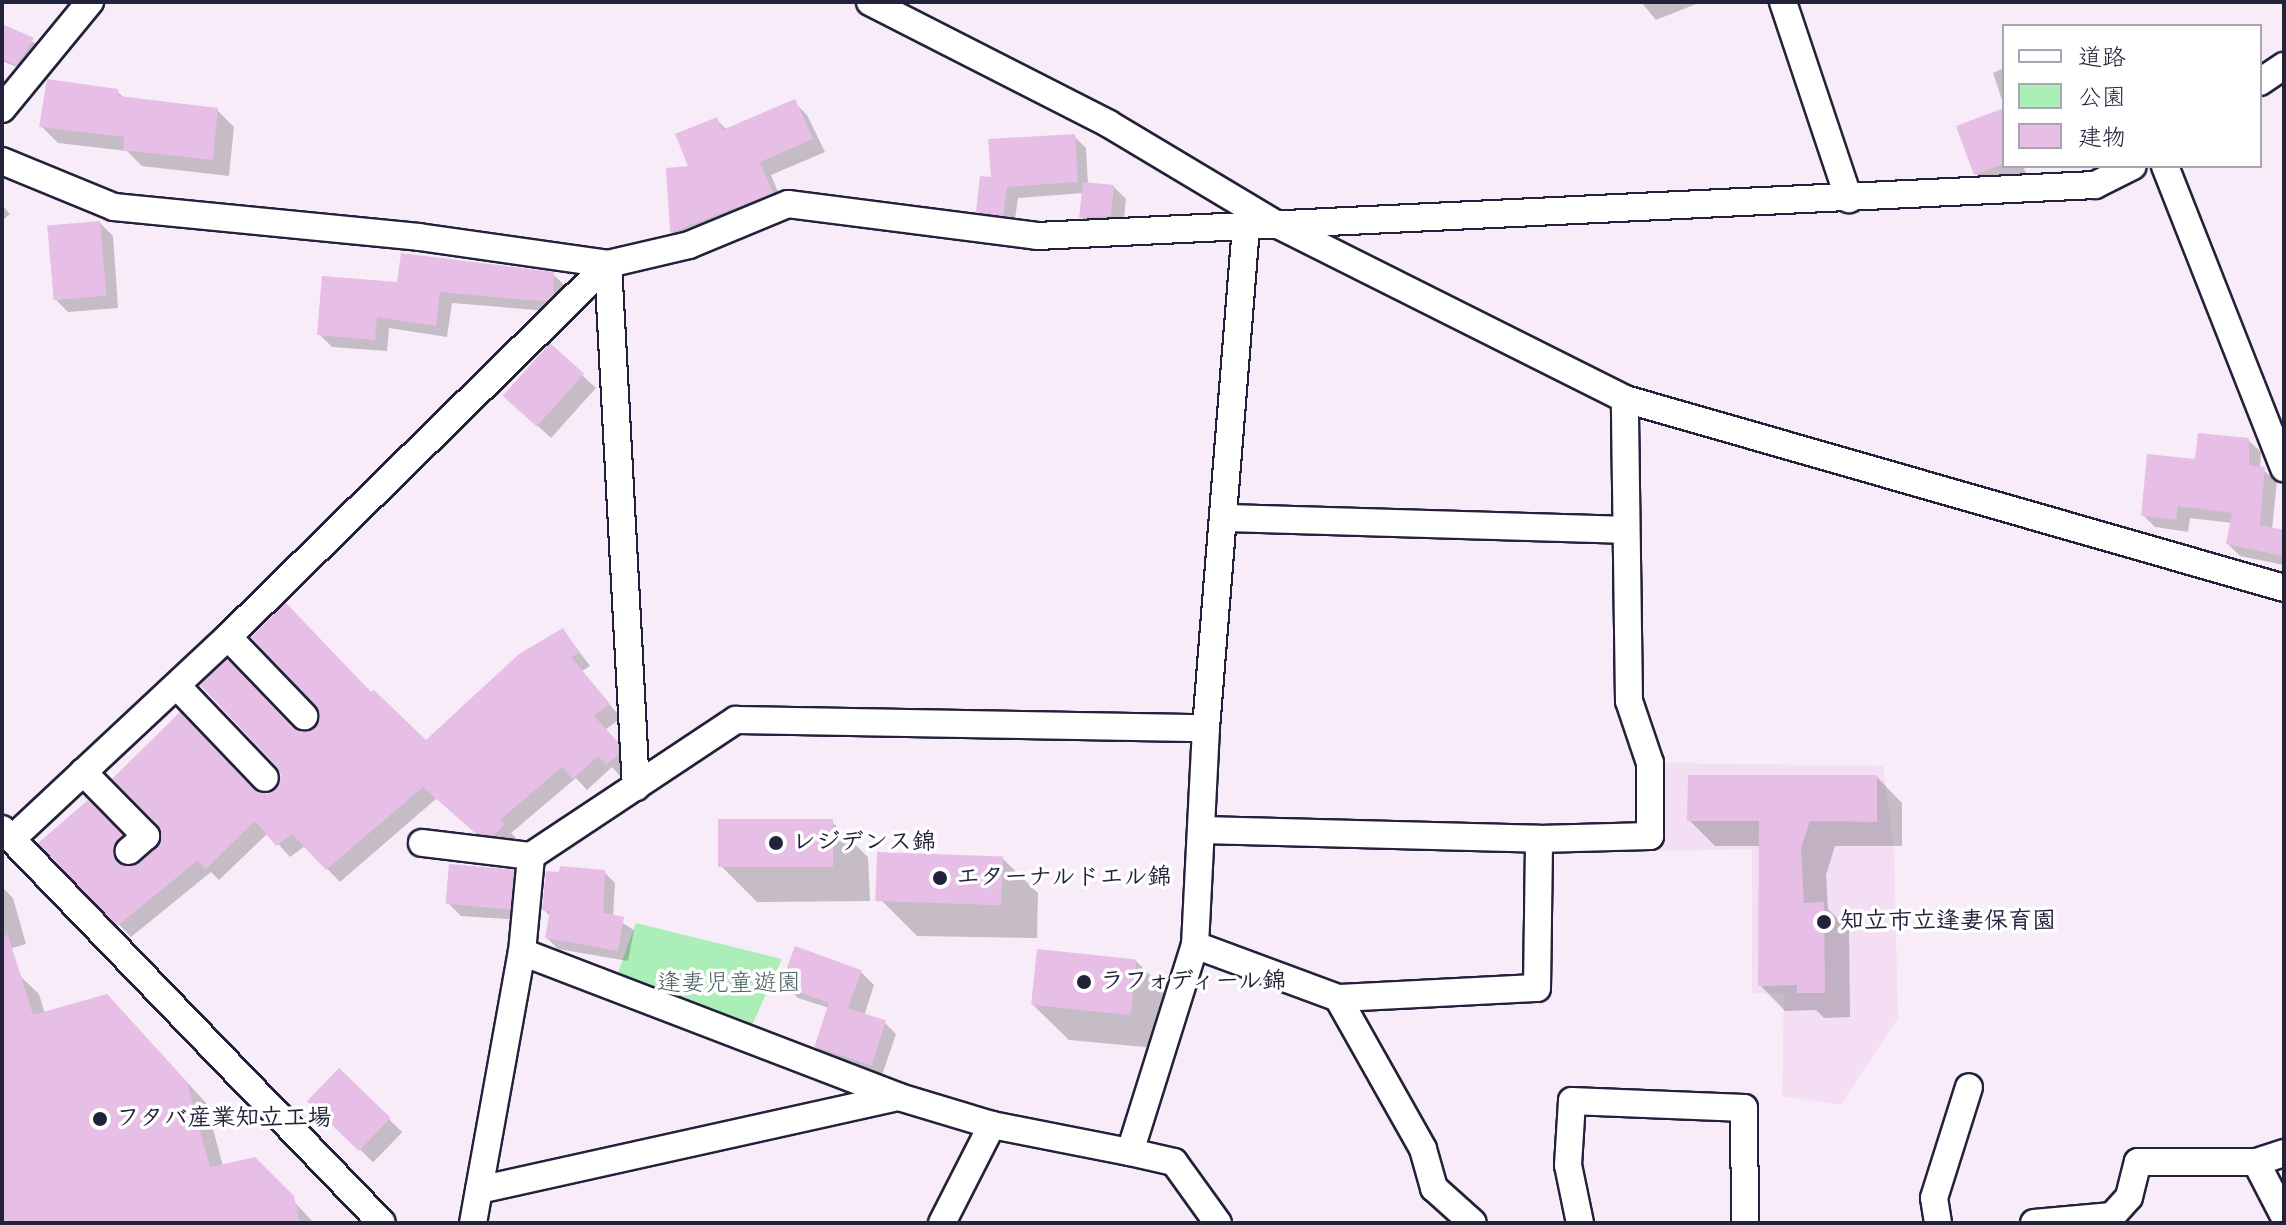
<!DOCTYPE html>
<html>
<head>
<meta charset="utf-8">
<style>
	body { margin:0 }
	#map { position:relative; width:2286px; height:1225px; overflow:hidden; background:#f8ecf8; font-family:"Architects Daughter","Klee One",sans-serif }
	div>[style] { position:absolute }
	.built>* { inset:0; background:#f3def3 }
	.green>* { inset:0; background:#abeeb8 }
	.shadow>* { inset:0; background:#0003; transform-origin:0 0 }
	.building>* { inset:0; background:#e6bee6; transform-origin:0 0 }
	.roads { filter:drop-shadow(2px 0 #22223b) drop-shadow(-2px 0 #22223b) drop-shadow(0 2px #22223b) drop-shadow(0 -2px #22223b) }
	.minor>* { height:26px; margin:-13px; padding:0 13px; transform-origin:13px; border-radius:13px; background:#fff }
	.dots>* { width:22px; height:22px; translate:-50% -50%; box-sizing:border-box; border:4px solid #fff; border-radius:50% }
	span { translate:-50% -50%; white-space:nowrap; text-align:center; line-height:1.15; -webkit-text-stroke:7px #fff; paint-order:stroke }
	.poi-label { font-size:24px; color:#22223b; font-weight:700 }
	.left { translate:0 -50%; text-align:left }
	.park-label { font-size:24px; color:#4b5f60 }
	.frame { position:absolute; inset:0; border:4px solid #22223b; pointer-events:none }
	.legend { position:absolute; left:2002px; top:24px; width:260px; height:144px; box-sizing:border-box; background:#fff; border:2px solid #a7a7b1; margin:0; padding:10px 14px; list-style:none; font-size:24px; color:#22223b }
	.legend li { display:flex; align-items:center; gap:16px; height:40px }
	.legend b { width:40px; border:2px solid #a7a7b1 }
</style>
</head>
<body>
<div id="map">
	<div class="built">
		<i style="clip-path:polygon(1663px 763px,1883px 766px,1894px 847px,1898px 1018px,1841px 1105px,1782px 1096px,1784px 994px,1752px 993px,1752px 849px,1660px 851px)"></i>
	</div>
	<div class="green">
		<i style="clip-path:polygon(636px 923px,782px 959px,749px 1032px,616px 978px)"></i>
	</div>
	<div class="shadow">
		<i style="clip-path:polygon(1641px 2px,1701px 2px,1656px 20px)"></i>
		<i style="clip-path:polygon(6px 28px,39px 45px,24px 70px,2px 61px)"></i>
		<i style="clip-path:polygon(2004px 68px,2004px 106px,1993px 73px)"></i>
		<i style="clip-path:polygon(117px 91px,125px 99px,217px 110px,234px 127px,229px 176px,142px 166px,127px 151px,58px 143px,41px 126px)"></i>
		<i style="clip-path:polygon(794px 102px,807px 115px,825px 152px,771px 175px,784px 206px,684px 245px,672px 232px,691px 168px,716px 119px,727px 130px)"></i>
		<i style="clip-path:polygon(2004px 122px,2004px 166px,2023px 166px,2026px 173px,1989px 186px,1976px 174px)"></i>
		<i style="clip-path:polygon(1074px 136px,1086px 148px,1088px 184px,1113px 186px,1126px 199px,1123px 229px,1094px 230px,1081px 217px,1084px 193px,1018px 198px,1014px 226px,990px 223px,978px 211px,993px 180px)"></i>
		<i style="clip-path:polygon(2px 205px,10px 214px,2px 221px)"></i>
		<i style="clip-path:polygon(100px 223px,113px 236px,118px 308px,68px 312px,55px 299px)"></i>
		<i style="clip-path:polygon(553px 274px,566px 287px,560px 312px,452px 303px,447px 337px,389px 328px,387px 351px,332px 347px,319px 334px,399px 284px)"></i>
		<i style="clip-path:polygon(550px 346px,596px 388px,551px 438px,516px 406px)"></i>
		<i style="clip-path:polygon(2248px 440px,2261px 452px,2260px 468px,2277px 481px,2272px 530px,2284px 532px,2284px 565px,2240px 556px,2228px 544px,2232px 523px,2190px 518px,2188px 532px,2155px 527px,2143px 515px,2197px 461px)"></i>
		<i style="clip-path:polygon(563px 630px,590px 666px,582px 671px,621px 718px,605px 730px,629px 756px,630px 768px,620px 776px,612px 767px,587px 790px,576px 778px,511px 833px,516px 838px,507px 847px,489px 845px,437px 798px,340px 882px,305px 846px,290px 857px,268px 833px,219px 880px,211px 872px,131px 937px,41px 843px,88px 803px,134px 849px,125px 860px,133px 869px,254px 792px,268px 796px,278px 790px,292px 729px,300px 734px,316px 730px,371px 695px,426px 742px)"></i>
		<i style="clip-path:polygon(1877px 777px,1902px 803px,1902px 846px,1835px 846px,1826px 875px,1828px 909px,1849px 930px,1850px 1017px,1824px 1018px,1816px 1010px,1785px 1011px,1760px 985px,1761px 846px,1715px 846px,1689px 820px)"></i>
		<i style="clip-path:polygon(832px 822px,868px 857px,870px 901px,757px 902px,721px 866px)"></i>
		<i style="clip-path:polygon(1002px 858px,1038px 893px,1037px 938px,917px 936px,881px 900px)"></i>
		<i style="clip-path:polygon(513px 872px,526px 885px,522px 920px,461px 916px,448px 903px)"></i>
		<i style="clip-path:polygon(604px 872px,615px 883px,613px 917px,634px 930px,628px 961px,558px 949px,547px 938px,551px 917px,544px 910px)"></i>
		<i style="clip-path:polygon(2px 887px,13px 898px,26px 944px,2px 951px)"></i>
		<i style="clip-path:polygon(1136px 961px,1172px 997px,1166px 1049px,1069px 1040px,1033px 1005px)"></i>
		<i style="clip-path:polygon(861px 972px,874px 985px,864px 1016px,885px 1023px,896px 1034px,882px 1075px,827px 1057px,816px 1047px,829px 1008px,798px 998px,785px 985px)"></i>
		<i style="clip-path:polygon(19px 975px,39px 994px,45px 1014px,126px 1016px,206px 1103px,223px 1166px,254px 1159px,314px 1223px,2px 1223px,2px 979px)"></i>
		<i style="left:339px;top:1071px;width:88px;height:42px;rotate:44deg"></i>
	</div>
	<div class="building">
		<i style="clip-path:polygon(2px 24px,34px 38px,17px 65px,2px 59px)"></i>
		<i style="clip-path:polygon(47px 79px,118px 89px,118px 96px,218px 108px,213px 160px,123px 150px,124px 137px,39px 127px)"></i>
		<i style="clip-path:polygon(795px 99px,813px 139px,760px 162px,773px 193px,670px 233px,666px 168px,688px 166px,675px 134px,717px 117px,722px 130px)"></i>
		<i style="clip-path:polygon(2004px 108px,2004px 164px,1974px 175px,1956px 126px)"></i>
		<i style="clip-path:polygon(1075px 134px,1078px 182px,1007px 187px,1003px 216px,976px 212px,980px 176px,991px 177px,988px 139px)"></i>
		<i style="clip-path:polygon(1083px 182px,1114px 185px,1111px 216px,1079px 218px)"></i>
		<i style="left:100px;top:221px;width:75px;height:53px;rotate:85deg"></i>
		<i style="clip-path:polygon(401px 253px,554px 272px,553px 296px,547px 301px,527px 300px,440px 292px,436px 326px,377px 317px,375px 340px,317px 335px,322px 276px,397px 282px)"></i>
		<i style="left:550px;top:343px;width:46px;height:71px;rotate:42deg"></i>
		<i style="clip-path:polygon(2198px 433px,2249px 438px,2249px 465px,2265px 467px,2260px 525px,2284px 530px,2284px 556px,2226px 544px,2232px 513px,2178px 506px,2176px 520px,2141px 516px,2147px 454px,2195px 459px)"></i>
		<i style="clip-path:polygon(286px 603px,371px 692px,374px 690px,426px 740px,519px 654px,563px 628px,579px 653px,571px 657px,610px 704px,594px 716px,618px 742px,618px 755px,606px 765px,598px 756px,573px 779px,562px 767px,500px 820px,505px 824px,494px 835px,475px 833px,423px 787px,326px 870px,292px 834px,276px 846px,255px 821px,206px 869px,197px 861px,117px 926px,38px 843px,88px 800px,123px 835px,114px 847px,118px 862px,133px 866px,157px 848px,161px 840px,158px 825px,112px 779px,180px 712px,254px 790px,268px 794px,277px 789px,281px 775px,277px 767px,200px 685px,227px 659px,292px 727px,300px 731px,314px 728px,319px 720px,316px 706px,251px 637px)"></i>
		<i style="clip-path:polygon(1688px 775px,1877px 775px,1877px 822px,1810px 821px,1801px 848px,1804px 903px,1824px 902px,1825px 993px,1797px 993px,1797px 985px,1758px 986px,1759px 821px,1687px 821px)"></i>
		<i style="left:718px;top:819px;width:115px;height:48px"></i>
		<i style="left:877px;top:852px;width:126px;height:49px;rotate:2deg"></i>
		<i style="left:449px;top:864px;width:65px;height:40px;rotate:5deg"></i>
		<i style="clip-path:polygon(560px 866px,605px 870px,603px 913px,624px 917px,618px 951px,545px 938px,550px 911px,542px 910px,546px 871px,559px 872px)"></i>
		<i style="clip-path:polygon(8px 935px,33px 1015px,107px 994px,187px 1082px,210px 1167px,255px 1157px,294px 1196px,300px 1223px,2px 1223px,2px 936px)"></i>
		<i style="left:795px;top:946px;width:71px;height:42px;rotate:20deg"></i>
		<i style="left:1037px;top:949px;width:100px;height:56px;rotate:6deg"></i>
		<i style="left:829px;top:1002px;width:60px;height:47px;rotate:18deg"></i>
		<i style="left:339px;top:1068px;width:72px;height:46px;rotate:44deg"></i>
	</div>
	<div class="roads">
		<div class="minor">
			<i style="left:870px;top:2px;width:268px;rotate:27deg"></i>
			<i style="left:1109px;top:124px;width:197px;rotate:30.9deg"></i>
			<i style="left:1278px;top:225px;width:388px;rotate:26.6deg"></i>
			<i style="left:1625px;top:399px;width:686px;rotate:16deg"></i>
			<i style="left:1783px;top:2px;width:208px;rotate:71.5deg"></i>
			<i style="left:2260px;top:82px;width:29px;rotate:-34deg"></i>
			<i style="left:2px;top:109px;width:139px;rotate:-50.6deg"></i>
			<i style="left:2px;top:161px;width:121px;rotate:22.3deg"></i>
			<i style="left:114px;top:207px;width:306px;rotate:5.6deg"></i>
			<i style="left:419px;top:237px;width:191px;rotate:8.1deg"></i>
			<i style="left:608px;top:264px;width:83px;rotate:-13.2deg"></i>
			<i style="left:689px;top:245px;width:107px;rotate:-22.5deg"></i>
			<i style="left:788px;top:204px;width:251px;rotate:7.3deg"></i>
			<i style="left:1037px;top:236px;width:1059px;rotate:-2.76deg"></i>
			<i style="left:2095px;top:185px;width:42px;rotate:-26.6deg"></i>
			<i style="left:2165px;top:166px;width:325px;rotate:68.5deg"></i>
			<i style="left:608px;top:264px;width:524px;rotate:86.94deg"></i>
			<i style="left:1223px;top:518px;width:402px;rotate:1.7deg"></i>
			<i style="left:228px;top:637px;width:110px;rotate:46.1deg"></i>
			<i style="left:177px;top:686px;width:127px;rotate:46.3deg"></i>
			<i style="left:83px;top:772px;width:90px;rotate:45.5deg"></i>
			<i style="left:146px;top:836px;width:23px;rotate:139deg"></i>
			<i style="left:2px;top:829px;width:547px;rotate:46.04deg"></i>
			<i style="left:1202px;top:830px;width:337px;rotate:1.5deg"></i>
			<i style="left:1539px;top:839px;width:111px;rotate:-1.5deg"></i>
			<i style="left:1650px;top:836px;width:73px;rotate:-90deg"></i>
			<i style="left:1650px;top:763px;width:65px;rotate:-108.7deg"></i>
			<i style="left:1629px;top:701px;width:302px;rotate:-90.8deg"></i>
			<i style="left:12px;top:839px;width:296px;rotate:-43.1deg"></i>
			<i style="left:228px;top:637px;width:532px;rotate:-44.47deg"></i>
			<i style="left:422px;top:843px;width:110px;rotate:6.8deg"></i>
			<i style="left:1195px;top:945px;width:153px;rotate:20.3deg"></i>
			<i style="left:1338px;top:998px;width:173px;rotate:60.6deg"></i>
			<i style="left:1423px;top:1149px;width:41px;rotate:74.2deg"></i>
			<i style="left:1434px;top:1188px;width:52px;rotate:41.9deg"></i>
			<i style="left:522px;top:952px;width:404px;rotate:21deg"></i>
			<i style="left:899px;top:1097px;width:97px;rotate:16.8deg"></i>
			<i style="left:992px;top:1125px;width:141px;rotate:11.1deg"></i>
			<i style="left:1130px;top:1152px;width:217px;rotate:-72.6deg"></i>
			<i style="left:1195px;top:945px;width:217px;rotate:-87.1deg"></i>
			<i style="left:1206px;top:728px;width:503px;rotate:-85.44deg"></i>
			<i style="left:1338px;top:998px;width:199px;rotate:-2.9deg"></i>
			<i style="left:1537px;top:988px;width:149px;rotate:-89.2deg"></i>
			<i style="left:1130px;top:1152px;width:45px;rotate:12.8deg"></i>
			<i style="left:1174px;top:1162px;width:75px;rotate:54.2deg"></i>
			<i style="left:2256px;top:1162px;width:29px;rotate:-18deg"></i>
			<i style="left:479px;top:1190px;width:430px;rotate:-12.5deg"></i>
			<i style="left:473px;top:1223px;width:275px;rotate:-79.8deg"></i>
			<i style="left:522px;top:952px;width:96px;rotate:-84.6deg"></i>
			<i style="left:531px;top:856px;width:246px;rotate:-33.6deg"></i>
			<i style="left:736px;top:720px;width:470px;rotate:1deg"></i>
			<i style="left:942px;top:1223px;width:110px;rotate:-63deg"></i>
			<i style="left:1580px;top:1223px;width:59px;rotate:-101.7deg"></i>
			<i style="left:1568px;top:1165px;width:64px;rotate:-86.4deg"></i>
			<i style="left:1572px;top:1101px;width:172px;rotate:2.3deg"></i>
			<i style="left:1744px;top:1108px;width:115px;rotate:89.5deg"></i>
			<i style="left:1938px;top:1223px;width:25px;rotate:-99deg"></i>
			<i style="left:1934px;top:1198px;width:116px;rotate:-72.5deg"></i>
			<i style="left:2034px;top:1223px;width:78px;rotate:-5.1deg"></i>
			<i style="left:2112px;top:1216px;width:25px;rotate:-48deg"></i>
			<i style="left:2129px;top:1197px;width:36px;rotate:-76deg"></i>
			<i style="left:2138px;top:1162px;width:118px"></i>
			<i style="left:2256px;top:1162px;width:61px;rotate:62.6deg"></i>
		</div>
	</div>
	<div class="dots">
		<i style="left:776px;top:843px;background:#22223b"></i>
		<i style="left:940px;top:878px;background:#22223b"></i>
		<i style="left:1824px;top:922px;background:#22223b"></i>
		<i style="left:1084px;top:982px;background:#22223b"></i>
		<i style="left:100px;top:1119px;background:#22223b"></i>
	</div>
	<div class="poi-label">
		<span class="left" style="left:792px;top:843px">レジデンス錦</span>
		<span class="left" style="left:956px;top:878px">エターナルドエル錦</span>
		<span class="left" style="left:1840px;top:922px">知立市立逢妻保育園</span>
		<span class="left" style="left:1100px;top:982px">ラフォディール錦</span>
		<span class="left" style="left:116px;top:1119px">フタバ産業知立工場</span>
	</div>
	<div class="park-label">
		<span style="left:729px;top:984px">逢妻児童遊園</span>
	</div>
	<div class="frame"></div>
	<ul class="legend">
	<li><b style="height:10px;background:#fff"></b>道路</li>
	<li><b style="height:22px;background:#abeeb8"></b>公園</li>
	<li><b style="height:22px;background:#e6bee6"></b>建物</li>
	</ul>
</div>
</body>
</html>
